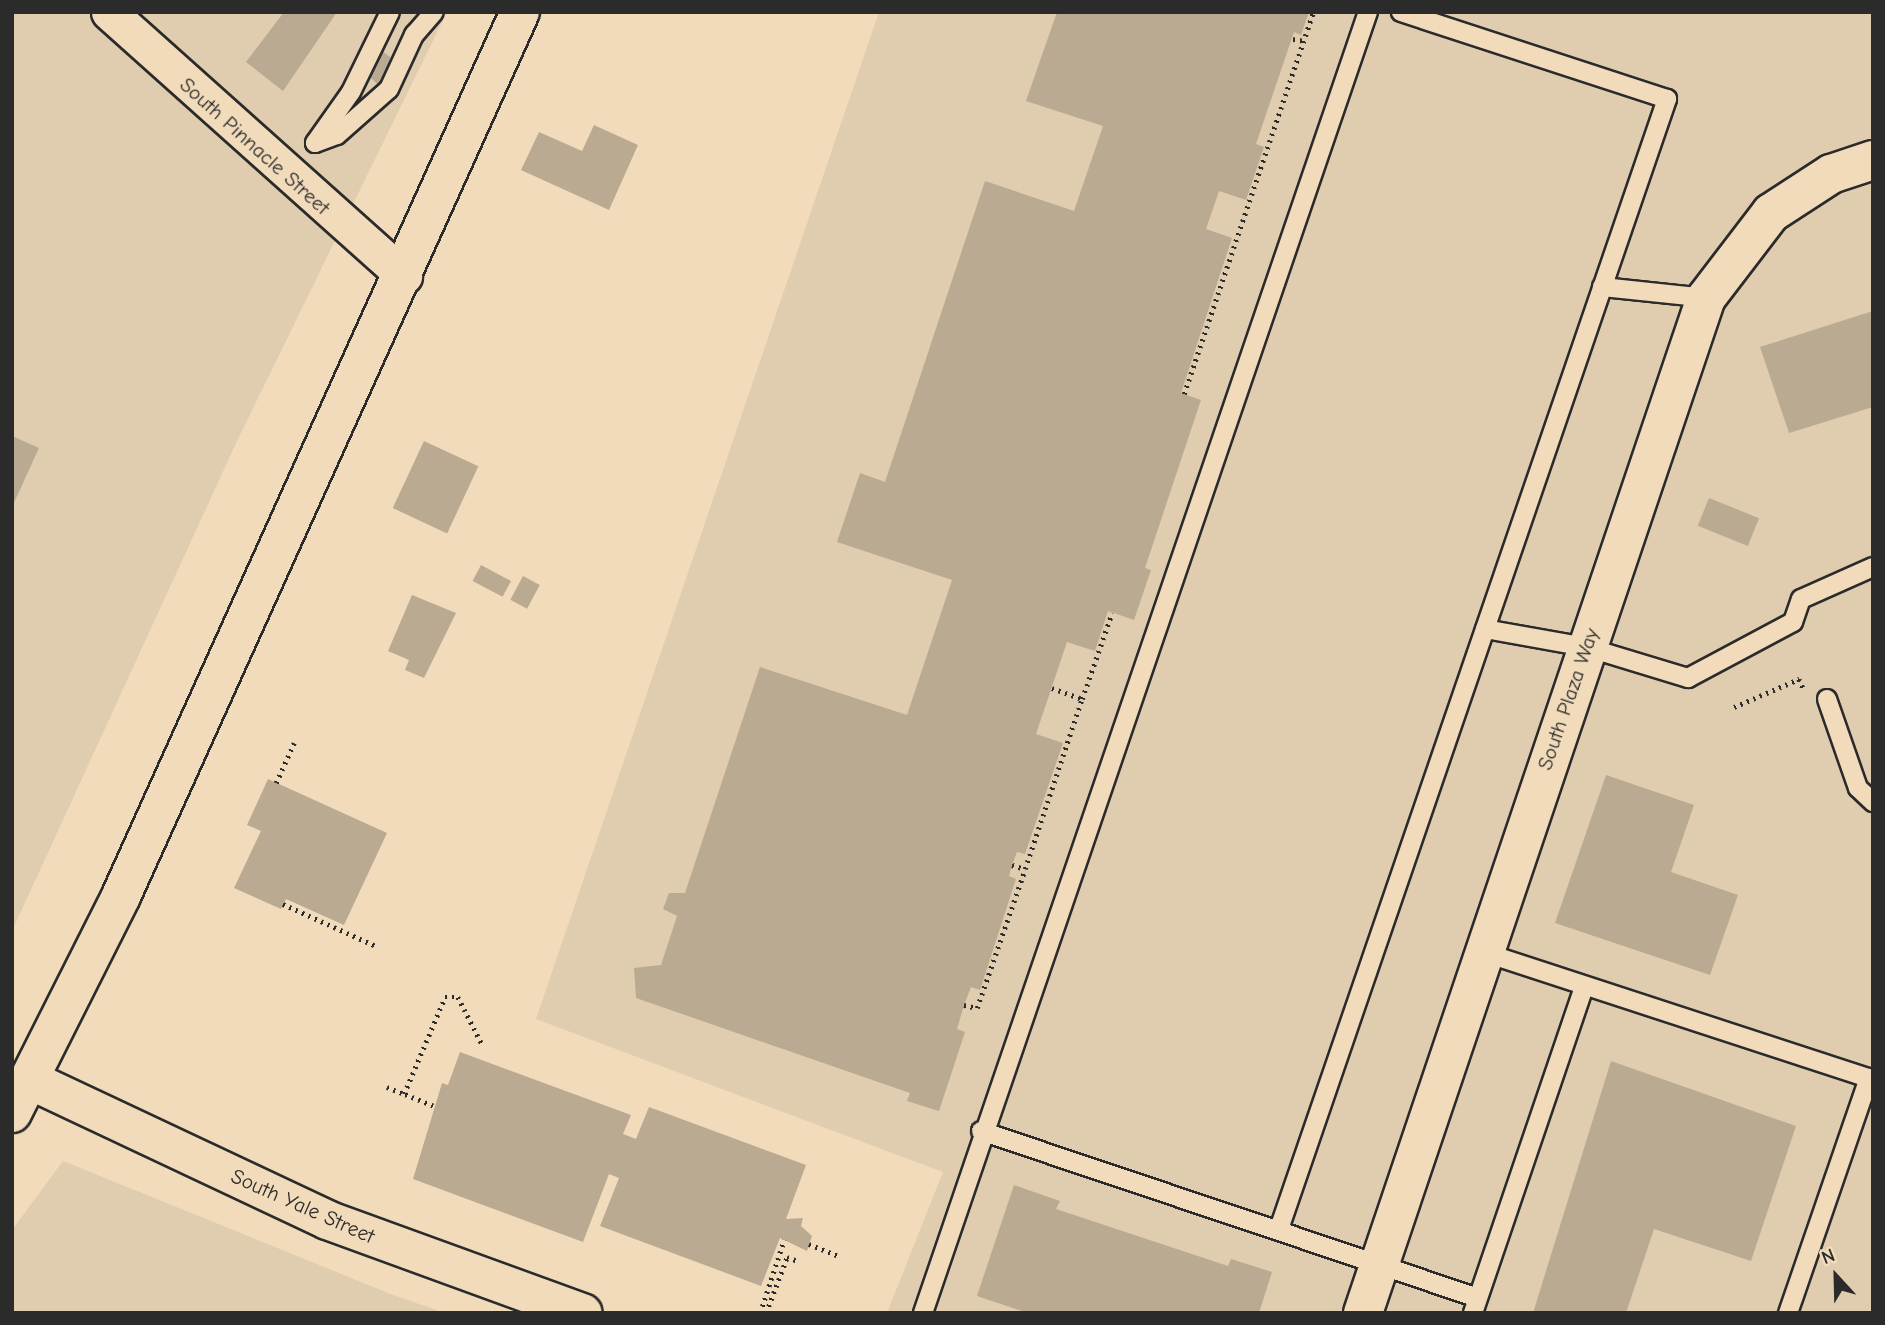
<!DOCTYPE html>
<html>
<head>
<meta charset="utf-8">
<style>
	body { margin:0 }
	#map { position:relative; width:1885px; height:1325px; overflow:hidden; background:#f1dbba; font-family:"Comic Neue",sans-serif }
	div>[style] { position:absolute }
	.built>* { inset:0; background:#e0ccae }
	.building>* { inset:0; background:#baaa92; transform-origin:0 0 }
	.path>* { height:4.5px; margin-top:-2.25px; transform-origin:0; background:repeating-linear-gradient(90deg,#2b2b2b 0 2px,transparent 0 7px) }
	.roads { filter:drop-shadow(2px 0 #2b2b2b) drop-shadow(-2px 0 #2b2b2b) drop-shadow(0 2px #2b2b2b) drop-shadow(0 -2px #2b2b2b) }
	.service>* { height:18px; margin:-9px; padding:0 9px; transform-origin:9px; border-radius:9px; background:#f1dbba }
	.minor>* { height:35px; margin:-17.5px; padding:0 17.5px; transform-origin:17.5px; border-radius:17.5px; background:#f1dbba }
	.tertiary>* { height:38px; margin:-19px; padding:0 19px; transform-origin:19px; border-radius:19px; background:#f1dbba }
	.primary>* { height:38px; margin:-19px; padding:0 19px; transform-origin:19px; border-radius:19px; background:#f1dbba }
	span { translate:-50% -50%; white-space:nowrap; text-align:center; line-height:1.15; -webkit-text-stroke:5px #f1dbba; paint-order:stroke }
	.street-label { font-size:21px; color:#2b2b2b }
	.frame { position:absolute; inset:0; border:14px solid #2b2b2b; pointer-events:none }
	.north { position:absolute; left:1801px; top:1241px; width:70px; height:70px; -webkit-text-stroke:5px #f1dbba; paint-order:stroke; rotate:338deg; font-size:19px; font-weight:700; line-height:28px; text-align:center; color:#2b2b2b }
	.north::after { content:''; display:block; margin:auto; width:24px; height:32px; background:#2b2b2b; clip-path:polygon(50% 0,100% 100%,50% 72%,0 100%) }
</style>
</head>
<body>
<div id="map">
	<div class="built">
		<i style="clip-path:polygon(12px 12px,447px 12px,237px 441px,12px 931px)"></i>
		<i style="clip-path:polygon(879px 12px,1873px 12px,1873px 1313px,887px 1313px,943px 1172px,536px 1019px)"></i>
		<i style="clip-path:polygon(63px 1161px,393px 1295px,445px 1313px,12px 1313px,12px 1230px)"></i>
	</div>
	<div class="building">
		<i style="clip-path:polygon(284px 12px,337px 12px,283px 91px,246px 62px)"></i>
		<i style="clip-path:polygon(1057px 12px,1309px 12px,1301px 35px,1294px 32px,1256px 144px,1264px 147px,1246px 200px,1219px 191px,1206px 229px,1232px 238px,1181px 393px,1201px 400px,1145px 568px,1151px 570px,1134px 620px,1108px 611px,1095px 651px,1067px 642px,1036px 734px,1063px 743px,1025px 854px,1017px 852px,1012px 865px,1009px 876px,1016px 879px,980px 990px,971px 987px,964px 1005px,957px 1029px,965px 1032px,939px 1111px,907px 1101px,910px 1093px,636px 998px,634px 968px,661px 965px,677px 916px,663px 909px,669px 893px,685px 893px,760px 667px,907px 715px,952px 580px,837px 542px,860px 473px,885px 482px,985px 181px,1074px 211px,1103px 126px,1026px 101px)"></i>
		<i style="clip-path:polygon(381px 50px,395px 61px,380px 86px,366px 74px)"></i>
		<i style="clip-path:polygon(594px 125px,638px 145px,609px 210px,521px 170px,539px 132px,582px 151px)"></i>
		<i style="clip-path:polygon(1873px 311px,1873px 407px,1789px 433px,1760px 347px)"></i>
		<i style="clip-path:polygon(12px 436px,39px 448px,12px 507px)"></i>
		<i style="left:424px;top:441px;width:60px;height:74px;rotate:25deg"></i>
		<i style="left:1709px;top:498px;width:54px;height:30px;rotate:22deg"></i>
		<i style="left:481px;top:565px;width:34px;height:18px;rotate:28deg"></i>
		<i style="left:523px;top:576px;width:19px;height:27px;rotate:28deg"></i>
		<i style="clip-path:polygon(412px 595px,456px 613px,424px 678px,405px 670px,409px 660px,388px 651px)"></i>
		<i style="clip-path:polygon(1606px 775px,1694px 805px,1671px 872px,1738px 895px,1710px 975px,1555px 923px)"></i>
		<i style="clip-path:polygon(268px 779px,387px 833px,344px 925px,286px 899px,281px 909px,234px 888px,261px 831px,247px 825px)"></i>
		<i style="clip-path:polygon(460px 1052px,631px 1115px,623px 1134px,636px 1139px,649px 1107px,806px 1165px,786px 1219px,803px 1218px,801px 1226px,812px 1236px,807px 1251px,780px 1238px,761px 1286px,600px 1226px,619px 1178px,609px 1174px,583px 1242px,413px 1179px,442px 1083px,448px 1085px)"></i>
		<i style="clip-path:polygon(1611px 1061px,1796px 1126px,1751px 1261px,1654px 1229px,1626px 1313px,1533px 1313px)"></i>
		<i style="clip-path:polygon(1014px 1185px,1060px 1201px,1056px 1209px,1228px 1266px,1231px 1259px,1272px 1272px,1259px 1313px,1028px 1313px,977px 1296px)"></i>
	</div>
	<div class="path">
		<i style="left:1293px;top:39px;width:11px;rotate:10deg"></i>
		<i style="left:1184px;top:394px;width:403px;rotate:-71.3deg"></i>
		<i style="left:1052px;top:688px;width:32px;rotate:20deg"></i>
		<i style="left:1082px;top:699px;width:91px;rotate:-70.8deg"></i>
		<i style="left:1734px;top:707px;width:71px;rotate:-23.3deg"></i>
		<i style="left:1799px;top:679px;width:12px;rotate:66deg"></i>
		<i style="left:276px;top:783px;width:44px;rotate:-65.8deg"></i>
		<i style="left:1012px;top:865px;width:14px;rotate:17deg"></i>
		<i style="left:1025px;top:869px;width:179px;rotate:-71.5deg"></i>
		<i style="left:283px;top:904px;width:102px;rotate:24.3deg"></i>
		<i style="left:964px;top:1005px;width:13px;rotate:13deg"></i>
		<i style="left:977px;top:1008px;width:147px;rotate:-70.9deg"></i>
		<i style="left:387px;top:1087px;width:18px;rotate:22deg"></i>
		<i style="left:433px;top:1106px;width:31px;rotate:-158deg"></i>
		<i style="left:404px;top:1094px;width:105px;rotate:-67.1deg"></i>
		<i style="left:445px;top:997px;width:13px"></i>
		<i style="left:458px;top:997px;width:55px;rotate:63deg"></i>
		<i style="left:809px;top:1244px;width:32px;rotate:22deg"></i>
		<i style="left:760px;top:1313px;width:77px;rotate:-71.8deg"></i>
		<i style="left:766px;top:1313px;width:60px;rotate:-69.4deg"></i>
		<i style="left:787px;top:1257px;width:12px;rotate:20deg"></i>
	</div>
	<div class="roads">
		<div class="service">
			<i style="left:315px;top:143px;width:23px;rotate:-20deg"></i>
			<i style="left:337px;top:135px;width:69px;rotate:-41.5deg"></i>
			<i style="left:389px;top:89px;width:60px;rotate:-65.2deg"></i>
			<i style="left:414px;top:35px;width:30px;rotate:-49deg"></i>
			<i style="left:315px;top:143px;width:62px;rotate:-54.8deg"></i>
			<i style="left:351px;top:92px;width:89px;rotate:-64deg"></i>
			<i style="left:1602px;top:287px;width:105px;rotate:6deg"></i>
			<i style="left:1485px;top:629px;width:103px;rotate:10.1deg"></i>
			<i style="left:1586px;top:647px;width:107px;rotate:16.9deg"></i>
			<i style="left:1688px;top:678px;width:119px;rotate:-28.1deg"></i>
			<i style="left:1793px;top:622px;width:24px;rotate:-71deg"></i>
			<i style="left:1801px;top:599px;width:79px;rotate:-24deg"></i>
			<i style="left:1827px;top:699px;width:94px;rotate:70.8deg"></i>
			<i style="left:1858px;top:788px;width:21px;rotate:43deg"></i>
			<i style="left:1483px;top:952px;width:406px;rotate:18.1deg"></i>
			<i style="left:1869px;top:1078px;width:249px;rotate:109deg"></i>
			<i style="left:981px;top:1131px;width:524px;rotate:18.57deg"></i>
			<i style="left:1279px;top:1229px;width:1195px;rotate:-71.05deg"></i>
			<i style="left:1667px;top:99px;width:280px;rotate:-161.9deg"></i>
			<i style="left:923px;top:1313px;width:1375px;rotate:-71.12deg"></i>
			<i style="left:1473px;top:1313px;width:344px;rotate:-71.2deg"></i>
		</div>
		<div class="minor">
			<i style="left:109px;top:12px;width:396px;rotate:41.8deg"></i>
		</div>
		<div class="tertiary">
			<i style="left:30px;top:1080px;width:328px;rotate:25.2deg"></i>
			<i style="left:327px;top:1220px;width:272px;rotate:20deg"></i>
			<i style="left:1363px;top:1313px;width:1071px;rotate:-71.33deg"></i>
			<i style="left:1706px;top:298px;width:107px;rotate:-52.6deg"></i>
			<i style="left:1771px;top:213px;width:72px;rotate:-33deg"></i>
			<i style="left:1831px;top:174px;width:44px;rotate:-18.4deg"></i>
		</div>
		<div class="primary">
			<i style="left:12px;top:1113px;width:243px;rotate:-63.3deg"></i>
			<i style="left:121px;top:896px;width:970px;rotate:-65.71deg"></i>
		</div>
	</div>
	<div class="street-label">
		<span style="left:255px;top:146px;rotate:42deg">South Pinnacle Street</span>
		<span style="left:1568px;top:699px;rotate:-71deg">South Plaza Way</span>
		<span style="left:303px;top:1206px;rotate:24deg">South Yale Street</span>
	</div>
	<div class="frame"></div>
	<div class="north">N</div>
</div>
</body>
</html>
